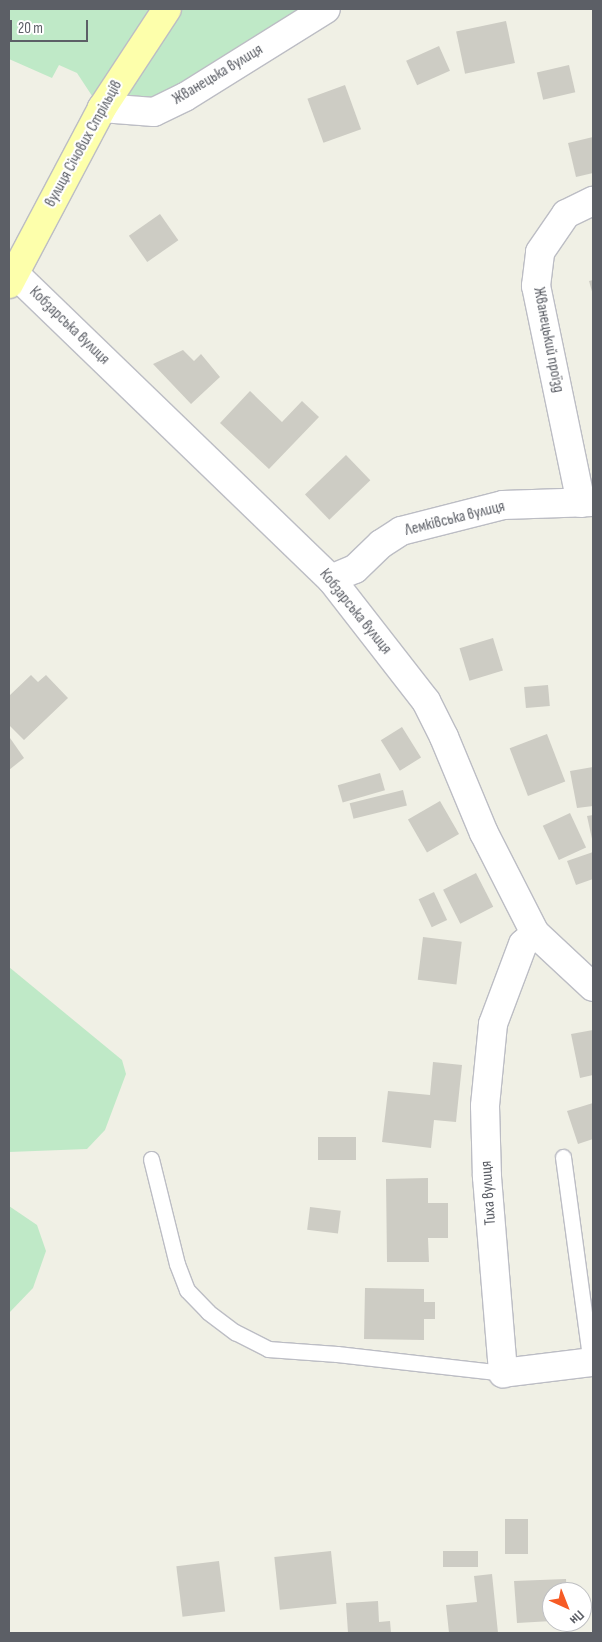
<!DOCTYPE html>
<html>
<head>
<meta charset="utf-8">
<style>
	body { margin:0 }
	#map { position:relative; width:602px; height:1642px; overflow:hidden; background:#f0f0e5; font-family:"Sofia Sans Condensed",sans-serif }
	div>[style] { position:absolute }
	.green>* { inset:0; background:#bfe9c7 }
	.building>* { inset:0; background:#cdccc4; transform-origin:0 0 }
	.roads { filter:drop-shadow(1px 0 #bcbdc4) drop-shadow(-1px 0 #bcbdc4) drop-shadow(0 1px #bcbdc4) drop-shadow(0 -1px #bcbdc4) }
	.lane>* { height:15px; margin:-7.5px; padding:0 7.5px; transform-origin:7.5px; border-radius:7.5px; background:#fff }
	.street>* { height:28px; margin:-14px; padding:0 14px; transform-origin:14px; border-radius:14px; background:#fff }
	.primary>* { height:28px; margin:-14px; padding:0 14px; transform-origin:14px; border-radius:14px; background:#fdffab }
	span { translate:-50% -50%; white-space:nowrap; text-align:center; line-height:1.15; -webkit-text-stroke:4.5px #fff; paint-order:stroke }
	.street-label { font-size:16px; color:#5c5f66 }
	.frame { position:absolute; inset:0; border:10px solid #5c5f66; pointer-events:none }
	.north { position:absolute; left:542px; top:1582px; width:50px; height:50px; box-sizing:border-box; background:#fff; border:1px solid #bebfc2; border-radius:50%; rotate:136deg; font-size:14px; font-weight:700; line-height:20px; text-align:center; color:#5c5f66 }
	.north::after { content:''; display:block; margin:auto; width:18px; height:22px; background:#f65b25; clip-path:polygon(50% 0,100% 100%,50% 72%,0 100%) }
	.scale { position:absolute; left:10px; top:20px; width:78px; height:22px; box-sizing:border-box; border:2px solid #5c5f66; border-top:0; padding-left:6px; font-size:15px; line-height:18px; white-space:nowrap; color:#5c5f66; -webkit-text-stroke:4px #fff; paint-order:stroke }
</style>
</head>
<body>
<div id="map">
	<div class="green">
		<i style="clip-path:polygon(9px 9px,323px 9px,183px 96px,100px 108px,77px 73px,59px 65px,52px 78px,9px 59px)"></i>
		<i style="clip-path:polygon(9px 967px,122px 1060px,126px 1074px,105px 1130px,87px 1149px,9px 1152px)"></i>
		<i style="clip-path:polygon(9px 1206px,37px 1225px,46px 1251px,33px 1288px,9px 1313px)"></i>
	</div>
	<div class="building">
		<i style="left:506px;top:21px;width:43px;height:51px;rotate:78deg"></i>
		<i style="left:439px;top:46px;width:27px;height:36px;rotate:66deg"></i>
		<i style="left:569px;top:65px;width:28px;height:33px;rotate:77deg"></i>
		<i style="left:345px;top:85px;width:47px;height:40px;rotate:70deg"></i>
		<i style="clip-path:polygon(593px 137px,593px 173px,576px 177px,568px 143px)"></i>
		<i style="left:160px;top:214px;width:32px;height:38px;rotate:55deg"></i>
		<i style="clip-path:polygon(593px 280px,593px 295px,589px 281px)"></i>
		<i style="clip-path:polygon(183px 350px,194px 361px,201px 354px,220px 377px,191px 404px,153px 364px)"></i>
		<i style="clip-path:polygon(250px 391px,282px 422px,302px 401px,319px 417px,269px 469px,220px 423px)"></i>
		<i style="left:346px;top:455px;width:35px;height:57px;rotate:46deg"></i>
		<i style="left:493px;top:638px;width:34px;height:35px;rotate:73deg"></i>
		<i style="clip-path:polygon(31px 675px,38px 682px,46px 675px,68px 698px,24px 740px,9px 725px,9px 696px)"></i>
		<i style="left:548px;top:685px;width:21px;height:24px;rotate:85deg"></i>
		<i style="left:402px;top:727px;width:36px;height:25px;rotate:58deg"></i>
		<i style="left:547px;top:734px;width:51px;height:40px;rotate:69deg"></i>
		<i style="clip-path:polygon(10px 738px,24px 758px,9px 770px,9px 740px)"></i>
		<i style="clip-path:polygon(593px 767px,593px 806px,577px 808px,570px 771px)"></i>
		<i style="left:380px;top:773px;width:18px;height:44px;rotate:74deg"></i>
		<i style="left:403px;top:790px;width:16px;height:55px;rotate:76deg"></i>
		<i style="left:440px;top:801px;width:38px;height:37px;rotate:60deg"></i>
		<i style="left:570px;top:813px;width:38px;height:30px;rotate:65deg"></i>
		<i style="clip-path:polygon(593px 815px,593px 838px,592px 839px,587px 816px)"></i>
		<i style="clip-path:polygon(593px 852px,593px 879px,576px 885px,567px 861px)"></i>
		<i style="left:476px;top:873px;width:38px;height:37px;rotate:63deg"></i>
		<i style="left:434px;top:892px;width:31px;height:17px;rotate:65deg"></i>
		<i style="left:423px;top:937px;width:39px;height:43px;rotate:7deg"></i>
		<i style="clip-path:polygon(593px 1030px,593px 1075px,580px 1078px,571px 1034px)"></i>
		<i style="clip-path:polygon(433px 1062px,462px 1065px,456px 1122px,434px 1120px,431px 1148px,382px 1142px,388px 1091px,430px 1095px)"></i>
		<i style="clip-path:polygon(593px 1103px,593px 1139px,578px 1144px,567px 1111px)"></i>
		<i style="left:318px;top:1137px;width:38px;height:23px"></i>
		<i style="clip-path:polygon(428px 1178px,428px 1203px,448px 1203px,448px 1238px,428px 1238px,429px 1262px,387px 1262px,386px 1179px)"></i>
		<i style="left:310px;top:1207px;width:31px;height:23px;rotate:7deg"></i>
		<i style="clip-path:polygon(365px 1288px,424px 1289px,424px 1302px,435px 1302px,435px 1319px,424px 1319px,424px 1340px,364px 1339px)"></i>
		<i style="left:505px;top:1519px;width:23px;height:35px"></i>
		<i style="left:331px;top:1551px;width:53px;height:57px;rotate:84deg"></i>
		<i style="left:443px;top:1551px;width:35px;height:16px"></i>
		<i style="left:219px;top:1561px;width:51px;height:43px;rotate:83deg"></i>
		<i style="clip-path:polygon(492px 1574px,498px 1633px,449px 1633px,446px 1605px,477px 1602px,474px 1576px)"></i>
		<i style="clip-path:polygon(566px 1579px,567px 1592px,552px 1592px,552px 1621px,517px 1623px,514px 1581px)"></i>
		<i style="clip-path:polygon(378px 1601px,379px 1622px,390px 1621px,391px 1633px,348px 1633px,346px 1603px)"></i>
	</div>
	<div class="roads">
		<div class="lane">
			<i style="left:563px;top:1157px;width:208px;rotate:82.3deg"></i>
			<i style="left:151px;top:1159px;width:108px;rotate:76.1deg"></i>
			<i style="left:177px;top:1264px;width:28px;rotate:69deg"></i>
			<i style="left:187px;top:1290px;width:30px;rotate:46deg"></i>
			<i style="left:208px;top:1312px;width:34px;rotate:37deg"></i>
			<i style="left:235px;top:1332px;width:37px;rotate:27deg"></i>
			<i style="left:268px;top:1349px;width:69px;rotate:4.1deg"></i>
			<i style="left:337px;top:1354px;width:167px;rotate:6.5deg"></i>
		</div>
		<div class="street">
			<i style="left:102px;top:108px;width:52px;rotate:4.4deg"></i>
			<i style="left:154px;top:112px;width:34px;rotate:-26deg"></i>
			<i style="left:185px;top:97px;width:166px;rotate:-32deg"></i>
			<i style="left:14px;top:273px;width:441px;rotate:44deg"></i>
			<i style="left:331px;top:579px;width:155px;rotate:52.1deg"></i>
			<i style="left:426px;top:701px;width:40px;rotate:63.4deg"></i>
			<i style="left:444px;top:737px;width:104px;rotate:67.4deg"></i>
			<i style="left:484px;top:833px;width:112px;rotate:63deg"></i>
			<i style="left:535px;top:933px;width:79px;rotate:43deg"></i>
			<i style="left:581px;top:503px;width:222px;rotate:-101.7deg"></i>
			<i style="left:536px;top:286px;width:34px;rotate:-83deg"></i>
			<i style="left:540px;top:252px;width:46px;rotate:-55.6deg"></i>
			<i style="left:566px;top:214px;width:30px;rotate:-26deg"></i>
			<i style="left:331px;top:579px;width:26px;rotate:-23deg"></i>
			<i style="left:355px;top:569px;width:36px;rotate:-44deg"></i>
			<i style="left:381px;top:544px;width:24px;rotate:-33deg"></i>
			<i style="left:401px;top:531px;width:105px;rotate:-14.3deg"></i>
			<i style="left:503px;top:505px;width:90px;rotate:-1.9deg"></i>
			<i style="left:535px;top:933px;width:16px;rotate:137deg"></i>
			<i style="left:523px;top:944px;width:85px;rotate:110.6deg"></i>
			<i style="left:493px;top:1024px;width:82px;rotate:95.6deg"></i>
			<i style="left:485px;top:1106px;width:71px;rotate:88.4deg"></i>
			<i style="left:487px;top:1177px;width:197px;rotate:85.3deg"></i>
			<i style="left:503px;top:1373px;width:91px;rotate:-7deg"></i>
		</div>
		<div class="primary">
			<i style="left:9px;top:284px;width:199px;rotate:-62.1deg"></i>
			<i style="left:102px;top:108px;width:118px;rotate:-56.7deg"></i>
		</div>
	</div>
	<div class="street-label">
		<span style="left:218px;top:75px;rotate:-31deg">Жванецька вулиця</span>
		<span style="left:84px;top:144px;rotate:-61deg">вулиця Січових Стрільців</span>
		<span style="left:69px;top:326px;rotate:44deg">Кобзарська вулиця</span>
		<span style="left:548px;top:340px;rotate:79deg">Жванецький проїзд</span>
		<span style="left:455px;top:519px;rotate:-14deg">Лемківська вулиця</span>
		<span style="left:355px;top:612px;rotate:51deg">Кобзарська вулиця</span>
		<span style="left:489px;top:1193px;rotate:-94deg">Тиха вулиця</span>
	</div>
	<div class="frame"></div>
	<div class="north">Пн</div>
	<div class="scale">20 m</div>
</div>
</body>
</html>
